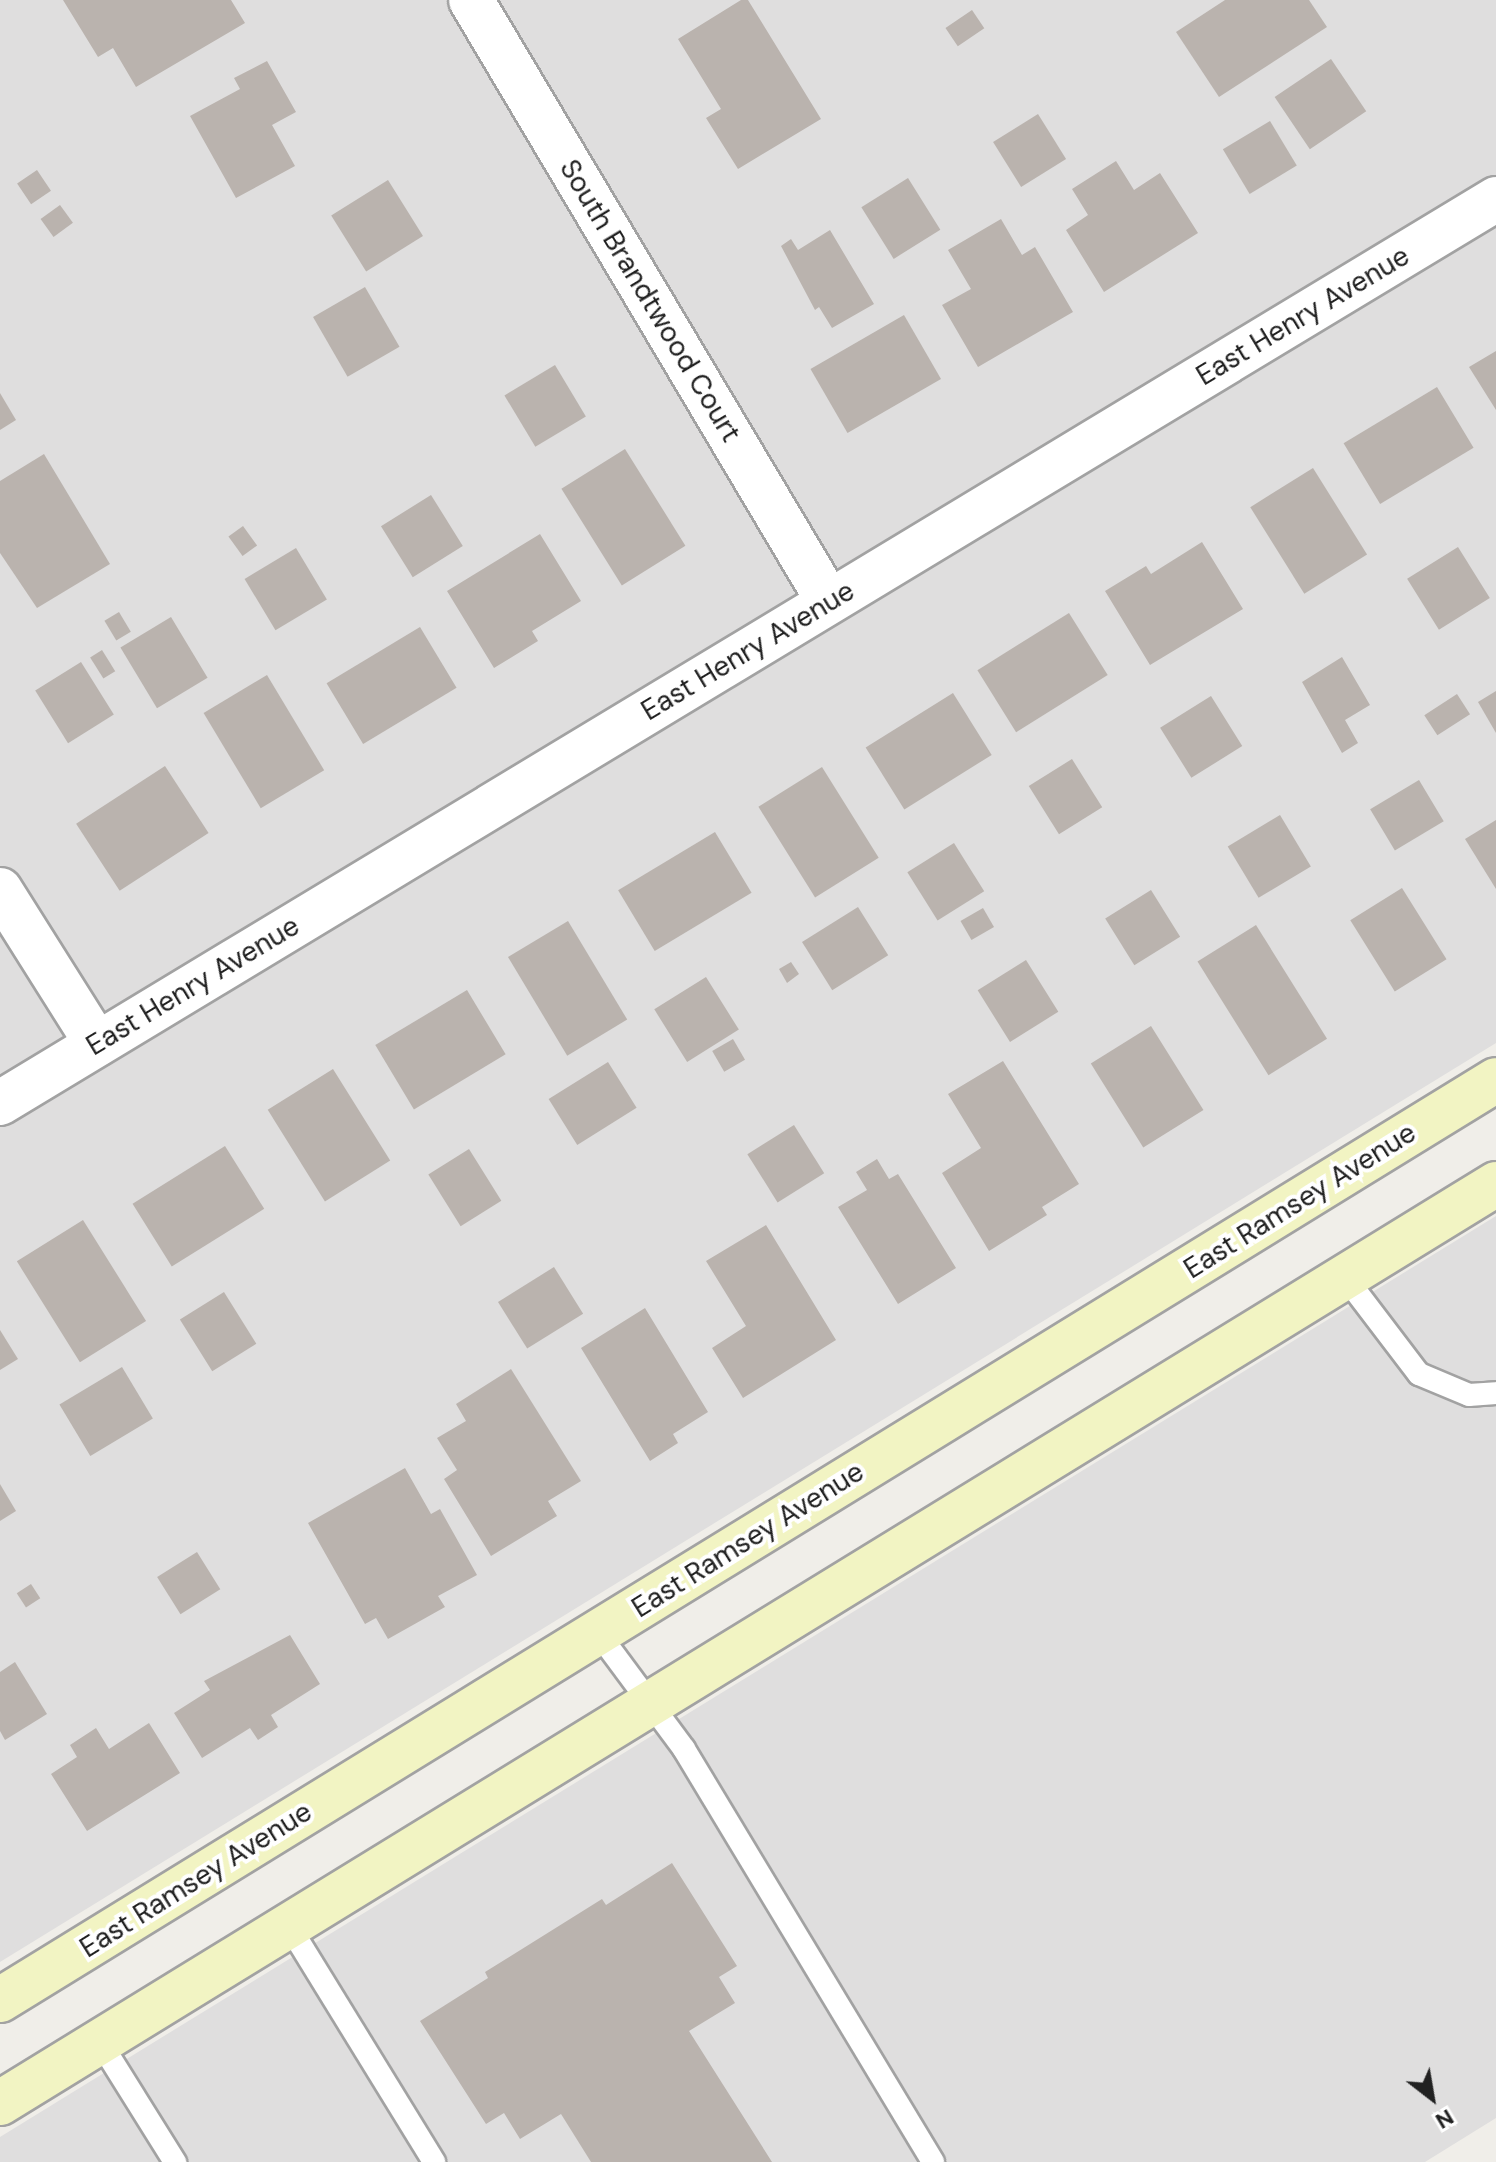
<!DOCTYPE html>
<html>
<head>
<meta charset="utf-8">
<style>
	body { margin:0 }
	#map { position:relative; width:1496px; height:2162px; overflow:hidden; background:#f0eee9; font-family:"DM Sans",sans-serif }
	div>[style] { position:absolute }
	.residential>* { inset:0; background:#dfdede }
	.building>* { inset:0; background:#bab3ae; transform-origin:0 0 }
	.roads { filter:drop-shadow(2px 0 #a2a2a2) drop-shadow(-2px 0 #a2a2a2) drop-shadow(0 2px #a2a2a2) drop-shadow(0 -2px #a2a2a2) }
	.lane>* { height:22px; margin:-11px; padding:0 11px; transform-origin:11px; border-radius:11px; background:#fff }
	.street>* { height:44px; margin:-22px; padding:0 22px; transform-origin:22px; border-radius:22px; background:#fff }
	.secondary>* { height:44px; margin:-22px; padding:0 22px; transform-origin:22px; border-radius:22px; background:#f2f4c3 }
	span { translate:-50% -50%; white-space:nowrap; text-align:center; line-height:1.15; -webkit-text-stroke:8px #fff; paint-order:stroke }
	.street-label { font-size:28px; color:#212121 }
	.north { position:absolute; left:1392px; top:2058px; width:80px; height:80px; -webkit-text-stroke:6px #fff; paint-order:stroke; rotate:149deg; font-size:22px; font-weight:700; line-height:32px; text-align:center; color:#212121 }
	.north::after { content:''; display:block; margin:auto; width:28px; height:36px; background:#212121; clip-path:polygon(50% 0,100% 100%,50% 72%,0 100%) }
</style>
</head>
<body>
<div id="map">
	<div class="residential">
		<i style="clip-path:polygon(0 0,1496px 0,1496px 1043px,0 1962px)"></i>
		<i style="clip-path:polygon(1496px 1216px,1496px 2118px,1425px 2162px,0 2162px,0 2137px)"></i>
	</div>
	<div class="building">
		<i style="clip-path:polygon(63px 0,231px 0,245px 23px,136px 87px,113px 48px,98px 57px)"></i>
		<i style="clip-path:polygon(741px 0,748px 0,821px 119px,738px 169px,706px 118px,721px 109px,678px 39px)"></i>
		<i style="clip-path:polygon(1225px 0,1309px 0,1327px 27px,1219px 97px,1176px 32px)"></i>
		<i style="left:972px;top:10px;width:22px;height:32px;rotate:56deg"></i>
		<i style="left:1331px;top:59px;width:63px;height:68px;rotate:56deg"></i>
		<i style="clip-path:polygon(267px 61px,296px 112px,272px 125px,295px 166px,236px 198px,190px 116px,240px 89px,234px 78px)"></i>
		<i style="left:1038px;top:114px;width:53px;height:53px;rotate:58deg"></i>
		<i style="left:1270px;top:121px;width:52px;height:55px;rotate:59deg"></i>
		<i style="clip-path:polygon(1116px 161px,1134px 190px,1160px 173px,1198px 233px,1104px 292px,1066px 230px,1088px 215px,1072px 189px)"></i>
		<i style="left:37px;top:170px;width:25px;height:24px;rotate:56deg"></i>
		<i style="left:908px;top:178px;width:61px;height:55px;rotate:58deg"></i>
		<i style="left:388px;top:180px;width:66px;height:67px;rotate:58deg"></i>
		<i style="left:60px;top:205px;width:22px;height:24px;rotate:54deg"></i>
		<i style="clip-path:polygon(1001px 219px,1022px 255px,1035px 247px,1073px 312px,978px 367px,942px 305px,971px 289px,948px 250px)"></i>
		<i style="clip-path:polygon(830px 230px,874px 304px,832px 328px,819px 307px,815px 310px,781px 246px,791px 239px,798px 250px)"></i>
		<i style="left:365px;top:287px;width:69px;height:60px;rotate:60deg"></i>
		<i style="left:904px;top:315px;width:74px;height:108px;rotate:60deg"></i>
		<i style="clip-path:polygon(1496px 351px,1496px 410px,1469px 367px)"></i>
		<i style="left:555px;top:365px;width:60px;height:59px;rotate:59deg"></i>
		<i style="left:1437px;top:387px;width:71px;height:109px;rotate:59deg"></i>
		<i style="clip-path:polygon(0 393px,16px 420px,0 430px)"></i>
		<i style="left:625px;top:449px;width:114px;height:75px;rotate:58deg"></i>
		<i style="clip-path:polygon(44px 454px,110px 564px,37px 608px,0 553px,0 481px)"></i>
		<i style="left:1313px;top:468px;width:102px;height:74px;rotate:58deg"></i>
		<i style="left:431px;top:495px;width:60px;height:59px;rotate:58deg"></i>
		<i style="left:243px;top:526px;width:24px;height:18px;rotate:54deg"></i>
		<i style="clip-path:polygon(540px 534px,581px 601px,532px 631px,538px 641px,494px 668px,447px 591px)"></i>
		<i style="clip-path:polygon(1202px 542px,1243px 609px,1150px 665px,1105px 591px,1146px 566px,1151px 574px)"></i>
		<i style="left:1458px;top:547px;width:60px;height:60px;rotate:58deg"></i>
		<i style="left:296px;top:548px;width:60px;height:60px;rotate:59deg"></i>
		<i style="left:119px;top:612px;width:23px;height:17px;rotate:59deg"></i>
		<i style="left:1069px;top:613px;width:73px;height:108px;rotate:58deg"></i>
		<i style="left:171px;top:617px;width:71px;height:59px;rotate:59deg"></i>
		<i style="left:420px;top:627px;width:71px;height:109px;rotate:59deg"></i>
		<i style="left:102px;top:650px;width:25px;height:14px;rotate:58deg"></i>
		<i style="clip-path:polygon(1342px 657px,1370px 705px,1345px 720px,1358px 743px,1342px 753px,1302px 682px)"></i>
		<i style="left:81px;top:662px;width:62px;height:54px;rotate:58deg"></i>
		<i style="left:267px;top:675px;width:111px;height:74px;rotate:59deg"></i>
		<i style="clip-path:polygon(1496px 691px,1496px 733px,1478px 702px)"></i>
		<i style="left:953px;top:693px;width:73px;height:103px;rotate:58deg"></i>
		<i style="left:1457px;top:694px;width:24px;height:39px;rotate:57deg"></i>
		<i style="left:1211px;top:696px;width:59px;height:60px;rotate:58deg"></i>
		<i style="left:1072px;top:759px;width:57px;height:51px;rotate:58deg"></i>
		<i style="left:165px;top:766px;width:80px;height:106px;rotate:57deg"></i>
		<i style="left:822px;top:767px;width:107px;height:75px;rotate:58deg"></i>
		<i style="left:1419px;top:780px;width:48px;height:57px;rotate:59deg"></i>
		<i style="left:1280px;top:815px;width:60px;height:61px;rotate:59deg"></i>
		<i style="clip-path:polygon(1496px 820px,1496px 889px,1465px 839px)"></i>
		<i style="left:715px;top:832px;width:71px;height:113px;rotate:59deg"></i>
		<i style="left:954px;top:843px;width:57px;height:55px;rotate:58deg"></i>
		<i style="left:1402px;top:888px;width:84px;height:61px;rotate:58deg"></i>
		<i style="left:1151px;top:890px;width:55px;height:54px;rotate:58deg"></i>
		<i style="left:858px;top:907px;width:57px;height:66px;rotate:58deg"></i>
		<i style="left:983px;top:908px;width:22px;height:26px;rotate:60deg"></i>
		<i style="left:568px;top:921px;width:115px;height:70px;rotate:59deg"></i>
		<i style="left:1256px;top:925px;width:134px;height:69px;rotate:58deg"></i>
		<i style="left:1026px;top:960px;width:61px;height:57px;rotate:58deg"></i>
		<i style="clip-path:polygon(791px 962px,799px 974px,787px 983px,779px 969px)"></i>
		<i style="left:706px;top:977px;width:62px;height:61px;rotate:58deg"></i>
		<i style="left:467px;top:990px;width:75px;height:107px;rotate:59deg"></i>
		<i style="left:1151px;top:1026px;width:99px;height:71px;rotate:58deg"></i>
		<i style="left:733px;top:1039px;width:24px;height:24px;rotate:60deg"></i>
		<i style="clip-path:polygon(1003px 1061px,1079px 1184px,1042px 1207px,1047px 1215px,989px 1251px,942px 1173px,981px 1148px,948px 1094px)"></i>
		<i style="left:608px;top:1062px;width:54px;height:70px;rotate:58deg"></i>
		<i style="left:333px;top:1069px;width:108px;height:77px;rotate:58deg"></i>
		<i style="left:794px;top:1125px;width:57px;height:55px;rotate:58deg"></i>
		<i style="left:225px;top:1146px;width:74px;height:109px;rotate:58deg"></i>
		<i style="left:469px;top:1149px;width:61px;height:48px;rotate:58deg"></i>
		<i style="clip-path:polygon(877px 1159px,889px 1179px,898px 1174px,956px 1268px,898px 1304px,838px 1207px,867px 1190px,856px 1172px)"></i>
		<i style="left:83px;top:1220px;width:119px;height:78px;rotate:58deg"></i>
		<i style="clip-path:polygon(766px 1225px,836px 1340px,743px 1398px,712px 1348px,746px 1326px,706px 1261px)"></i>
		<i style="left:554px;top:1267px;width:55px;height:66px;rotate:58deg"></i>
		<i style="left:224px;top:1292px;width:61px;height:52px;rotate:58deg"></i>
		<i style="clip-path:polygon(645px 1308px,708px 1412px,673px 1434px,678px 1443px,650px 1461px,581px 1348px)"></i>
		<i style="clip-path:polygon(0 1330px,18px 1359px,0 1370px)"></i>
		<i style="left:122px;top:1367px;width:60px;height:73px;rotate:59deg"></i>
		<i style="clip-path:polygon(511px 1369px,581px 1481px,548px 1501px,557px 1516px,491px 1556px,444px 1479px,457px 1470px,437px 1438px,466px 1421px,456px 1404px)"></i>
		<i style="clip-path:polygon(405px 1468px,431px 1514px,440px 1509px,477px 1575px,438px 1596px,445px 1607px,388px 1639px,376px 1618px,365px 1624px,308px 1523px)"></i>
		<i style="clip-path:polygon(0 1484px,16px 1511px,0 1521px)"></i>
		<i style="left:197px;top:1552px;width:44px;height:47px;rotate:58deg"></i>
		<i style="left:31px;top:1584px;width:17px;height:17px;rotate:57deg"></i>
		<i style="clip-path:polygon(290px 1635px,320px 1684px,271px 1715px,278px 1727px,258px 1740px,250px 1728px,202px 1758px,174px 1713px,210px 1690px,204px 1681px)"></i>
		<i style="clip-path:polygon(15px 1662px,47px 1714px,5px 1740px,0 1731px,0 1672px)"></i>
		<i style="clip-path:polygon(149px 1723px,180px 1773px,87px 1831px,51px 1774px,77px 1757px,70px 1745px,96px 1728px,109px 1749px)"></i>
		<i style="clip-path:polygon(672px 1863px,737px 1966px,719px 1977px,735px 2003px,689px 2031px,772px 2162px,591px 2162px,561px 2114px,520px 2139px,504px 2113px,486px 2124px,420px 2021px,488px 1978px,485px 1972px,602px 1899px,606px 1905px)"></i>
	</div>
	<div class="roads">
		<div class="lane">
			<i style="left:1345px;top:1277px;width:122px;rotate:52.7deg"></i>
			<i style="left:1419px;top:1374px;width:54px;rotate:22.8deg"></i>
			<i style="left:1469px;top:1395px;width:27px;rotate:-4deg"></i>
			<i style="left:598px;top:1633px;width:144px;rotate:53.4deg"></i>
			<i style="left:684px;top:1749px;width:482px;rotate:58.9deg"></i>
			<i style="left:289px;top:1926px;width:277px;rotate:58.4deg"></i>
			<i style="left:100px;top:2042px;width:142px;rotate:58deg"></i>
		</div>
		<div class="street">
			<i style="left:471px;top:0;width:700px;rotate:59.26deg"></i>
			<i style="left:0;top:890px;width:182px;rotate:57.8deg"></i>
			<i style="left:0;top:1103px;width:1748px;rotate:-31.14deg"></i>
		</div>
		<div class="secondary">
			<i style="left:0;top:2000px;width:1756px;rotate:-31.59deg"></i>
			<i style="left:0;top:2103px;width:1756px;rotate:-31.56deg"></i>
		</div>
	</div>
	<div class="street-label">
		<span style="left:650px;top:301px;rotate:59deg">South Brandtwood Court</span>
		<span style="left:1303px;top:316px;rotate:-31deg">East Henry Avenue</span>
		<span style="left:748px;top:651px;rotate:-31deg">East Henry Avenue</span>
		<span style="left:193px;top:986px;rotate:-31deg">East Henry Avenue</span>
		<span style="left:1300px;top:1201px;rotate:-32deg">East Ramsey Avenue</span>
		<span style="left:748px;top:1540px;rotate:-32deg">East Ramsey Avenue</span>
		<span style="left:196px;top:1880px;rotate:-32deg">East Ramsey Avenue</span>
	</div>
	<div class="north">N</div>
</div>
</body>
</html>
